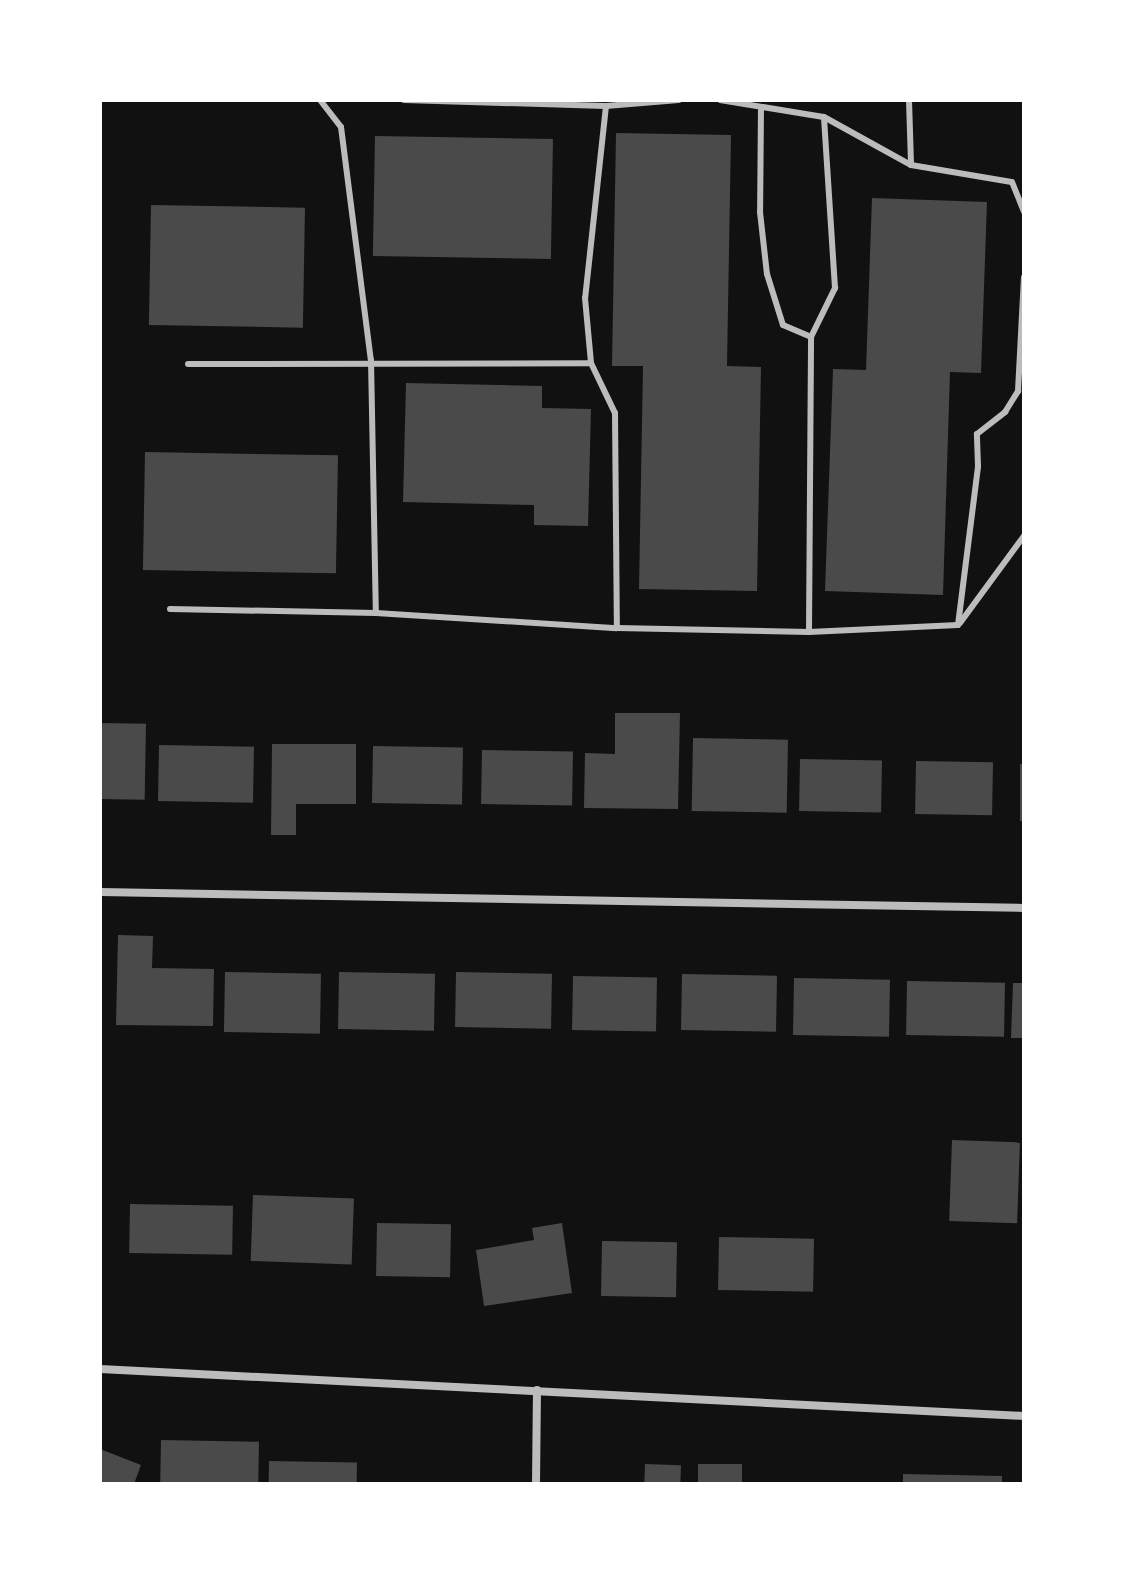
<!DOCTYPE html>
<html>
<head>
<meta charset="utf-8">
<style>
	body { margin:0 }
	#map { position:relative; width:1124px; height:1584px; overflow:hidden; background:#111; font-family:"Varela Round",sans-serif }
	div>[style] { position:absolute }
	.building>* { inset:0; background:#4a4a4a; transform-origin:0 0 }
	.service>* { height:6px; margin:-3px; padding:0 3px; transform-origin:3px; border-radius:3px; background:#bcbcbc }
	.minor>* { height:8px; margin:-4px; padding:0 4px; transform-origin:4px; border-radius:4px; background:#bcbcbc }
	span { translate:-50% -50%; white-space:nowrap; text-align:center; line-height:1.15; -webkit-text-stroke:7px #fff; paint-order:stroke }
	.frame { position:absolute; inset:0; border:102px solid #fff; pointer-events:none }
</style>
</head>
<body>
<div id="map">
	<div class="building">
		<i style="clip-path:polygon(616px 133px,731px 135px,727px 366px,761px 367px,757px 591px,639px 589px,643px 366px,612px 366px)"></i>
		<i style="left:375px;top:136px;width:178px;height:120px;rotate:1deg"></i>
		<i style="clip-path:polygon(872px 198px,987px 202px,981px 373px,950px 372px,943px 595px,825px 591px,833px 369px,866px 370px)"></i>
		<i style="left:151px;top:205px;width:154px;height:120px;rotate:1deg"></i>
		<i style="clip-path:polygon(406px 383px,542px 386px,542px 408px,591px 409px,588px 526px,534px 525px,534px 505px,403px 502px)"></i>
		<i style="left:145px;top:452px;width:193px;height:118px;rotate:1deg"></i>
		<i style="clip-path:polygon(615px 713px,680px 713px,678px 809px,584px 808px,585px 753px,615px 754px)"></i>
		<i style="left:100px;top:723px;width:46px;height:76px;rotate:1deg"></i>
		<i style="left:693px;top:738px;width:95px;height:73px;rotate:1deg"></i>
		<i style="clip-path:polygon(272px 744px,356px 744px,356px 804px,296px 804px,296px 835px,271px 835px)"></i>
		<i style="left:159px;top:745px;width:95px;height:56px;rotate:1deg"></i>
		<i style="left:373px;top:746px;width:90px;height:57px;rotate:1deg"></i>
		<i style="left:482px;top:750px;width:91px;height:54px;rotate:1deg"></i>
		<i style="left:800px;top:759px;width:82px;height:52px;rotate:1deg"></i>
		<i style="left:916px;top:761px;width:77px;height:53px;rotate:1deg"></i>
		<i style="left:1020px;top:764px;width:4px;height:57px"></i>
		<i style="clip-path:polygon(118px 935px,153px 936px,152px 968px,214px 969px,213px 1026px,116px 1025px)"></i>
		<i style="left:225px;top:972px;width:96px;height:60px;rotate:1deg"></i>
		<i style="left:339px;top:972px;width:96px;height:57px;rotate:1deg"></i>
		<i style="left:456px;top:972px;width:96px;height:55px;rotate:1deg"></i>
		<i style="left:682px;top:974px;width:95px;height:56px;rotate:1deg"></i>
		<i style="left:573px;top:976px;width:84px;height:54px;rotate:1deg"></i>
		<i style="left:794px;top:978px;width:96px;height:57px;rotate:1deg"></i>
		<i style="left:907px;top:981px;width:98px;height:54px;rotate:1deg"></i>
		<i style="clip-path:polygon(1013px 983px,1024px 983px,1024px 1038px,1011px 1038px)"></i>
		<i style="left:952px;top:1140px;width:68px;height:81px;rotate:2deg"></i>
		<i style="left:253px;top:1195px;width:101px;height:66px;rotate:2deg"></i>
		<i style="left:130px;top:1204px;width:103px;height:49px;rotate:1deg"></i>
		<i style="left:377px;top:1223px;width:74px;height:53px;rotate:1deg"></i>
		<i style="clip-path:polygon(562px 1223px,572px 1293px,484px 1306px,476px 1250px,534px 1240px,532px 1228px)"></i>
		<i style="left:719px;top:1237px;width:95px;height:53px;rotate:1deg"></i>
		<i style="left:602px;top:1241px;width:75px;height:55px;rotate:1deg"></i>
		<i style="left:161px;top:1440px;width:98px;height:44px;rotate:1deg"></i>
		<i style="clip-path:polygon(100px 1449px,141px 1465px,134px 1484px,100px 1484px)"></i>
		<i style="left:269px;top:1461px;width:88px;height:23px;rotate:1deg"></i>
		<i style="left:645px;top:1464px;width:36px;height:20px;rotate:2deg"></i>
		<i style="left:698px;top:1464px;width:44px;height:20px"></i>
		<i style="clip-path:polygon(903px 1474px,1002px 1476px,1002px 1484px,903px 1484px)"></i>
	</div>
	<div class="service">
		<i style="left:320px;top:100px;width:34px;rotate:52deg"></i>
		<i style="left:341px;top:127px;width:235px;rotate:82.7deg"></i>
		<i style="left:371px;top:360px;width:253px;rotate:88.9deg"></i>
		<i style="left:404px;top:100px;width:202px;rotate:1.7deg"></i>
		<i style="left:606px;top:106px;width:73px;rotate:-4.7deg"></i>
		<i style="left:720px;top:100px;width:105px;rotate:9.3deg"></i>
		<i style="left:824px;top:117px;width:99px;rotate:28.9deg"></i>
		<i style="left:911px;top:165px;width:102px;rotate:9.6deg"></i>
		<i style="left:1012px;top:182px;width:32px;rotate:68deg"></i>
		<i style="left:909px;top:100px;width:65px;rotate:88.2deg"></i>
		<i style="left:606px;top:106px;width:193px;rotate:96.2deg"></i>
		<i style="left:585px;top:298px;width:65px;rotate:84.7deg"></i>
		<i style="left:591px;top:363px;width:55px;rotate:64.4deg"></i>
		<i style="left:615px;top:413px;width:215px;rotate:89.5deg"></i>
		<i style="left:761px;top:107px;width:105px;rotate:90.5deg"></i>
		<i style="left:760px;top:212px;width:62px;rotate:83.6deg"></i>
		<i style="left:767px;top:274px;width:53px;rotate:72.6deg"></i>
		<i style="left:783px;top:325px;width:30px;rotate:23deg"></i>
		<i style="left:188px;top:364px;width:403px;rotate:-0.1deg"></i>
		<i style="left:170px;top:609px;width:206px;rotate:1.1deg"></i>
		<i style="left:376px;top:613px;width:241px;rotate:3.6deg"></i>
		<i style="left:617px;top:628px;width:192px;rotate:1.2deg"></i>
		<i style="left:809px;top:632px;width:149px;rotate:-2.7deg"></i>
		<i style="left:960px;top:623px;width:108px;rotate:-53.7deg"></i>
		<i style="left:958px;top:625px;width:160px;rotate:-82.8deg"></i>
		<i style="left:978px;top:466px;width:32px;rotate:-92deg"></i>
		<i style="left:977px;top:434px;width:36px;rotate:-38deg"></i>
		<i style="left:1005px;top:412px;width:25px;rotate:-58deg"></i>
		<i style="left:1018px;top:391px;width:114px;rotate:-87deg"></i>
		<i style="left:809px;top:632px;width:295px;rotate:-89.6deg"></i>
		<i style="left:811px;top:337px;width:55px;rotate:-63.9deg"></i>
		<i style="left:835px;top:288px;width:171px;rotate:-93.7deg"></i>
	</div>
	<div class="minor">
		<i style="left:100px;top:892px;width:924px;rotate:0.99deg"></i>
		<i style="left:100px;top:1369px;width:925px;rotate:2.91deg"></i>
		<i style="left:536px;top:1484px;width:94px;rotate:-89.4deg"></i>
	</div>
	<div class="frame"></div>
</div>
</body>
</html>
